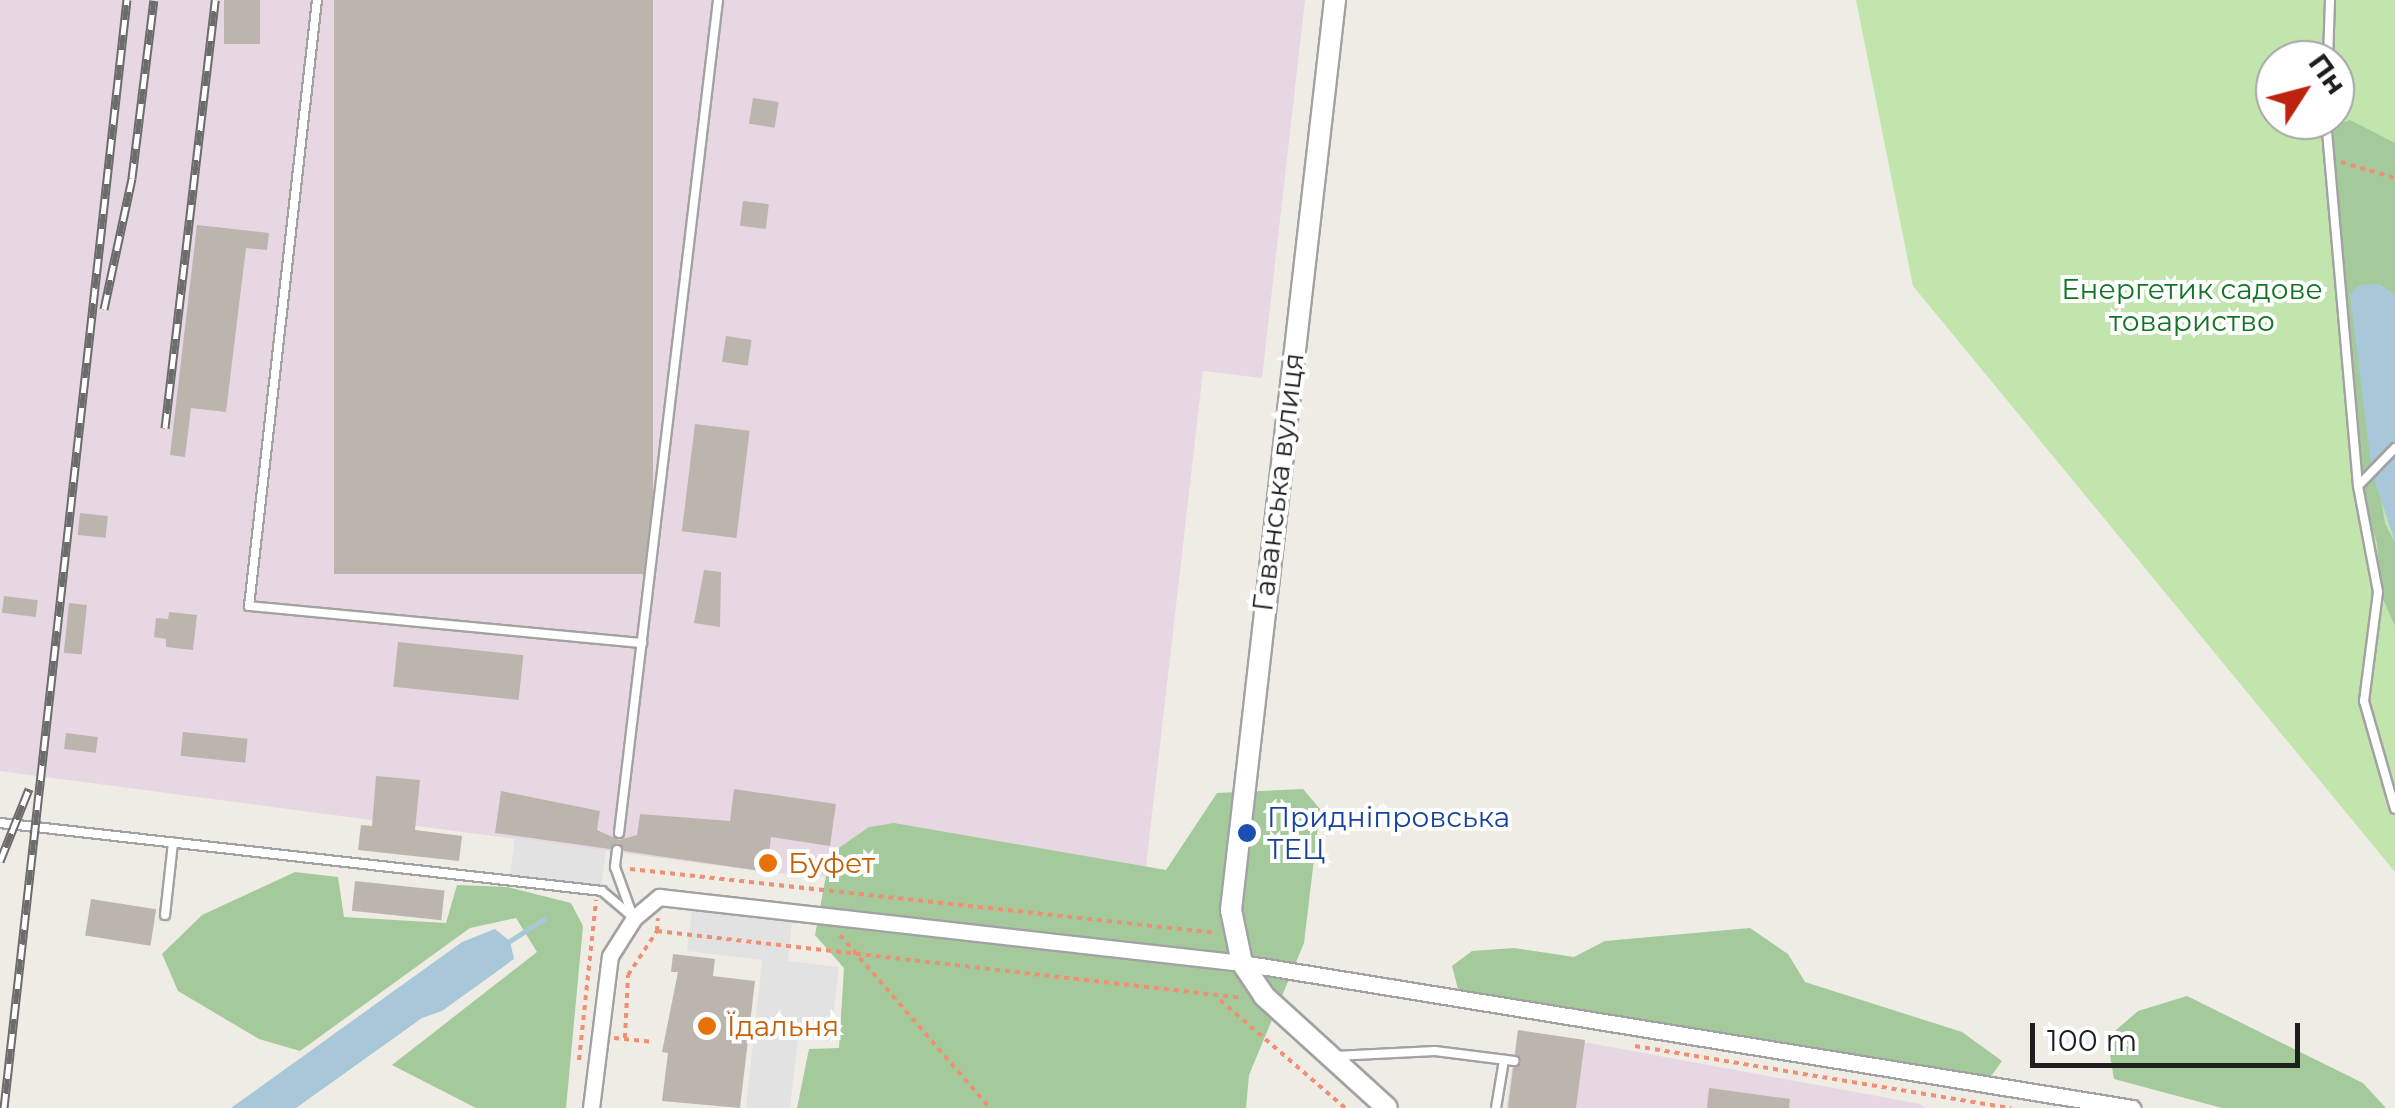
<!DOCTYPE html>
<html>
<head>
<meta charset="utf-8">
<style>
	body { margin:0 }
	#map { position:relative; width:2395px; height:1108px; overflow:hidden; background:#eeece4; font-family:Montserrat,sans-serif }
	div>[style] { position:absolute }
	.industrial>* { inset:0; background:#e7d7e2 }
	.grass>* { inset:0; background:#c2e5ae }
	.forest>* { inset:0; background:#a4ca9c }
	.parking>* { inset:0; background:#e2e2e2; transform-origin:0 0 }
	.water>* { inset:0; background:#a8c8d9 }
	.stream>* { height:5px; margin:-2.5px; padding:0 2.5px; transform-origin:2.5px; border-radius:2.5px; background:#a8c8d9 }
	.building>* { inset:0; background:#bbb5ae; transform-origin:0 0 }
	.path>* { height:4px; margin-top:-2px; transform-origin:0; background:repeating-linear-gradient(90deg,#ef8f74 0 5px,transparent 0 10px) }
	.roads { filter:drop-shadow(2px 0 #a2a2a2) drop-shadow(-2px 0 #a2a2a2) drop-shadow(0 2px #a2a2a2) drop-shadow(0 -2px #a2a2a2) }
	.service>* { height:8px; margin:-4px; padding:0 4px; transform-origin:4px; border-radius:4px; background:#fff }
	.minor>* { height:15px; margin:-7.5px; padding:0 7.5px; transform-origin:7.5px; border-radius:7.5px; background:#fff }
	.tertiary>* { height:20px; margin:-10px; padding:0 10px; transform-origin:10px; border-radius:10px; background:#fff }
	.rail>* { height:9px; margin-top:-4.5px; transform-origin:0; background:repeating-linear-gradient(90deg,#fff 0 15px,#6c6c6c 0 30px); box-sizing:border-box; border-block:2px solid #6c6c6c }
	.dots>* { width:28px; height:28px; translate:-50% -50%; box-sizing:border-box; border:5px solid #fff; border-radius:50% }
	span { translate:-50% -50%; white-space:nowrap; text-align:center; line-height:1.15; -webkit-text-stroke:8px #fff; paint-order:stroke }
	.park-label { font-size:28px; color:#137427 }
	.street-label { font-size:28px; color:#1e1e1e }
	.transit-label { font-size:28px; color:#164399 }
	.left { translate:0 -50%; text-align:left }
	.food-label { font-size:28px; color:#c56008 }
	.north { position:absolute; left:2255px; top:40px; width:100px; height:100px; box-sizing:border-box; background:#fff; border:2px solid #a5a5a5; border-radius:50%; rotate:54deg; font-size:28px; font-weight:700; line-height:40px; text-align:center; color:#1e1e1e }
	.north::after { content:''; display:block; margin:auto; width:35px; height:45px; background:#bd230e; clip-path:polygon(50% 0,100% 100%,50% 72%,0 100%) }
	.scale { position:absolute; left:2030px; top:1023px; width:270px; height:45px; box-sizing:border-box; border:5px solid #1e1e1e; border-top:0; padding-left:12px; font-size:30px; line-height:35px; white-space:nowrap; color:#1e1e1e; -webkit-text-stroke:8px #fff; paint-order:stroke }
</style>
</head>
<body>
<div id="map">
	<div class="industrial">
		<i style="clip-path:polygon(0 0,1305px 0,1262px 378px,1203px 371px,1142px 901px,767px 872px,0 771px)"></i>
		<i style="clip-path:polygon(1518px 1030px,1920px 1104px,1926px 1108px,1506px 1108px)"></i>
	</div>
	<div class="grass">
		<i style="clip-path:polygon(evenodd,1856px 0,2395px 0,2395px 872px,1913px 286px,1856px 0,2275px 60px,2335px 60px,2335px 120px,2275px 120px,2275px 60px)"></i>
	</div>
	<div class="forest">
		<i style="clip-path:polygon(2350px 120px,2395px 143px,2395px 295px,2379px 284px,2350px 294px,2385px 524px,2395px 542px,2395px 626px,2381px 595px,2377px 543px,2358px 486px,2325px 145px,2333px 126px)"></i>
		<i style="clip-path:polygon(1303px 789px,1320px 809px,1304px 943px,1249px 1075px,1246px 1108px,797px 1108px,809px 1049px,839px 1048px,844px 968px,815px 935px,830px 854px,869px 827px,894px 823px,1166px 870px,1217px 793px)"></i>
		<i style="clip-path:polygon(295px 872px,338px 877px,344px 917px,446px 923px,457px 885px,507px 887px,571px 903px,583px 926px,566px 1108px,476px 1108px,392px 1065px,537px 952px,516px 918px,470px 928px,300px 1051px,259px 1039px,178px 991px,162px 954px,202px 915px)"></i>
		<i style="clip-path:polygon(1750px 928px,1788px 954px,1805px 982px,1962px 1032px,2002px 1061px,1992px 1075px,1977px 1077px,1520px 1003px,1458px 989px,1452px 966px,1472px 951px,1514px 948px,1574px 957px,1605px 941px)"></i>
		<i style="clip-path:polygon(2187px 996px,2363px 1083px,2386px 1108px,2222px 1108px,2114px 1079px,2107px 1038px,2138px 1011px)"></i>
	</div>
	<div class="parking">
		<i style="left:515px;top:838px;width:92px;height:40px;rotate:8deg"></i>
		<i style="clip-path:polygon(692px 910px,792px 922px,788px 961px,839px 967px,830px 1041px,798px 1037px,790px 1108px,746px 1108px,762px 960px,687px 951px)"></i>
	</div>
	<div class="water">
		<i style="clip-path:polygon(2379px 284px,2395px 295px,2395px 542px,2372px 473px,2350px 294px,2359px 285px)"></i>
		<i style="clip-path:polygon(495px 929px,510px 941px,514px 959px,442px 1011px,422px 1018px,296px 1108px,231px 1108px,462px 942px)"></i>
	</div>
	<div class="stream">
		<i style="left:508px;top:942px;width:43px;rotate:-32.6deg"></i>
	</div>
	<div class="building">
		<i style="left:224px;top:0;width:36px;height:44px"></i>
		<i style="left:334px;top:0;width:319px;height:574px"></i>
		<i style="left:753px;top:98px;width:26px;height:26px;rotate:9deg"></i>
		<i style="left:743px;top:201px;width:26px;height:25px;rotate:7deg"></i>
		<i style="clip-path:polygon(197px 225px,269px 233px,267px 250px,246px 248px,226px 412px,191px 408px,185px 457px,170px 455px)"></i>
		<i style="left:726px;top:336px;width:26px;height:26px;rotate:9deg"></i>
		<i style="left:695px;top:424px;width:55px;height:108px;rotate:7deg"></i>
		<i style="left:80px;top:513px;width:28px;height:22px;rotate:6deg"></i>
		<i style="clip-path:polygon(704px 570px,721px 572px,720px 627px,694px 623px)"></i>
		<i style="left:4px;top:596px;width:34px;height:17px;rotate:7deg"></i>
		<i style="left:69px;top:603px;width:18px;height:50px;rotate:6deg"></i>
		<i style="clip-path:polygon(169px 612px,197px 615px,193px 650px,166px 647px,166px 639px,154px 637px,156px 618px,168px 619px)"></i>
		<i style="left:398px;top:642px;width:126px;height:45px;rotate:6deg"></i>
		<i style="left:183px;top:732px;width:65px;height:24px;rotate:6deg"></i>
		<i style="left:66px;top:733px;width:32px;height:16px;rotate:7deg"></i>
		<i style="clip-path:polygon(376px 776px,420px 780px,415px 830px,462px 836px,459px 861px,358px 850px,361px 825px,372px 826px)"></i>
		<i style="clip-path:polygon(734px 789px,836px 804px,830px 846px,771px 837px,767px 872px,624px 851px,619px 843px,610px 849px,495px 833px,501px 791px,600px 811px,597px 830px,619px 840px,637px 835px,640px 814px,730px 821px)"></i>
		<i style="left:355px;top:881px;width:90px;height:30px;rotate:6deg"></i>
		<i style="left:91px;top:899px;width:66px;height:37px;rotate:9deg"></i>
		<i style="clip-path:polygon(673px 954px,715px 959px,713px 976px,755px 981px,740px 1108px,662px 1101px,668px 1053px,662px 1052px,678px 972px,671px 972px)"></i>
		<i style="clip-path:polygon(1518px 1030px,1585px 1040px,1576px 1108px,1508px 1108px,1513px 1068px,1521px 1063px,1515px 1054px)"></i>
		<i style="clip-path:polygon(1709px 1088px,1790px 1099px,1789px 1108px,1707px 1108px)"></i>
	</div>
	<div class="path">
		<i style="left:2341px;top:162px;width:56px;rotate:16.5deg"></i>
		<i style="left:630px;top:869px;width:590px;rotate:6.22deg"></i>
		<i style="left:657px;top:931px;width:590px;rotate:6.52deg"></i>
		<i style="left:840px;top:935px;width:229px;rotate:49.1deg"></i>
		<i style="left:1220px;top:1000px;width:165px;rotate:40.8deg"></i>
		<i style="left:614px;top:1038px;width:40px;rotate:5.7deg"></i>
		<i style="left:625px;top:1038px;width:63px;rotate:-87.3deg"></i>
		<i style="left:628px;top:975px;width:53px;rotate:-56.6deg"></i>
		<i style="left:657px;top:931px;width:13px;rotate:-86deg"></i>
		<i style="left:1635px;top:1046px;width:381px;rotate:9.4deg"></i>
		<i style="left:579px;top:1060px;width:161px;rotate:-83.9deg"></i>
	</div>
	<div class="roads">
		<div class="service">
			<i style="left:317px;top:0;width:610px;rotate:96.4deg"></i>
			<i style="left:249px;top:606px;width:395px;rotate:5.4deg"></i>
			<i style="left:2328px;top:60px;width:60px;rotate:-88.1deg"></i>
			<i style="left:2326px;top:120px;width:367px;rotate:85deg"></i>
			<i style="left:2358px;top:486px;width:108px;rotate:79.3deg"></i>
			<i style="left:2378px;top:592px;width:110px;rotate:97.3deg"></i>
			<i style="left:2364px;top:701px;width:112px;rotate:74deg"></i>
			<i style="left:2358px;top:486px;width:53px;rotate:-45.8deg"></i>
			<i style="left:0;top:823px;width:606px;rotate:6.44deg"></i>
			<i style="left:602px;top:891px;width:42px;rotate:40.2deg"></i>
			<i style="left:619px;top:833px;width:839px;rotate:-83.22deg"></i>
			<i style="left:617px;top:850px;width:17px;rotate:97deg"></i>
			<i style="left:615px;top:867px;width:50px;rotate:70.1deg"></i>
			<i style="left:165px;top:915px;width:73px;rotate:-83.7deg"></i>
			<i style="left:1335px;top:1056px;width:100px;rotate:-2.9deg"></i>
			<i style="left:1435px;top:1051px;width:80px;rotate:7.2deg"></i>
			<i style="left:1496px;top:1108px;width:49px;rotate:-80.5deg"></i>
		</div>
		<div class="minor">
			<i style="left:591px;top:1108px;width:153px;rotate:-82.9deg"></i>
			<i style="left:610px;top:956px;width:45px;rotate:-57.7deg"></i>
			<i style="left:634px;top:918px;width:33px;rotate:-40deg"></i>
			<i style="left:659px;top:897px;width:587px;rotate:6.46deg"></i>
			<i style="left:1242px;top:963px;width:902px;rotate:9.25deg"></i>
		</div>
		<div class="tertiary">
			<i style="left:1335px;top:0;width:916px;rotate:96.52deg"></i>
			<i style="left:1231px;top:910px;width:54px;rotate:78.3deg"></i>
			<i style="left:1242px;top:963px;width:40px;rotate:56deg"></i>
			<i style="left:1264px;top:996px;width:166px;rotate:42.3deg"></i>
		</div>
	</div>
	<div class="rail">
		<i style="left:104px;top:309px;width:134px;rotate:-77.9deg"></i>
		<i style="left:132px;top:178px;width:179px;rotate:-83deg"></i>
		<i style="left:165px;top:428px;width:431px;rotate:-83.3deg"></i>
		<i style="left:0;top:861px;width:78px;rotate:-68.1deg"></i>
		<i style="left:4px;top:1108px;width:1115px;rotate:-83.67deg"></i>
	</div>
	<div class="dots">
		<i style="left:1247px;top:833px;background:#1a4fb4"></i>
		<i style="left:768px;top:863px;background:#e8710a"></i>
		<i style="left:707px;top:1026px;background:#e8710a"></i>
	</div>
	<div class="park-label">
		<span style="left:2192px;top:305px">Енергетик садове<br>товариство</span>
	</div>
	<div class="street-label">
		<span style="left:1278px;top:482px;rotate:-83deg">Гаванська вулиця</span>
	</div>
	<div class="transit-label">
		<span class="left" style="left:1267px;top:833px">Придніпровська<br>ТЕЦ</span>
	</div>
	<div class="food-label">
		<span class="left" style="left:788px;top:863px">Буфет</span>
		<span class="left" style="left:727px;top:1026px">Їдальня</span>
	</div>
	<div class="north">Пн</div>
	<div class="scale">100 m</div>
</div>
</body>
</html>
